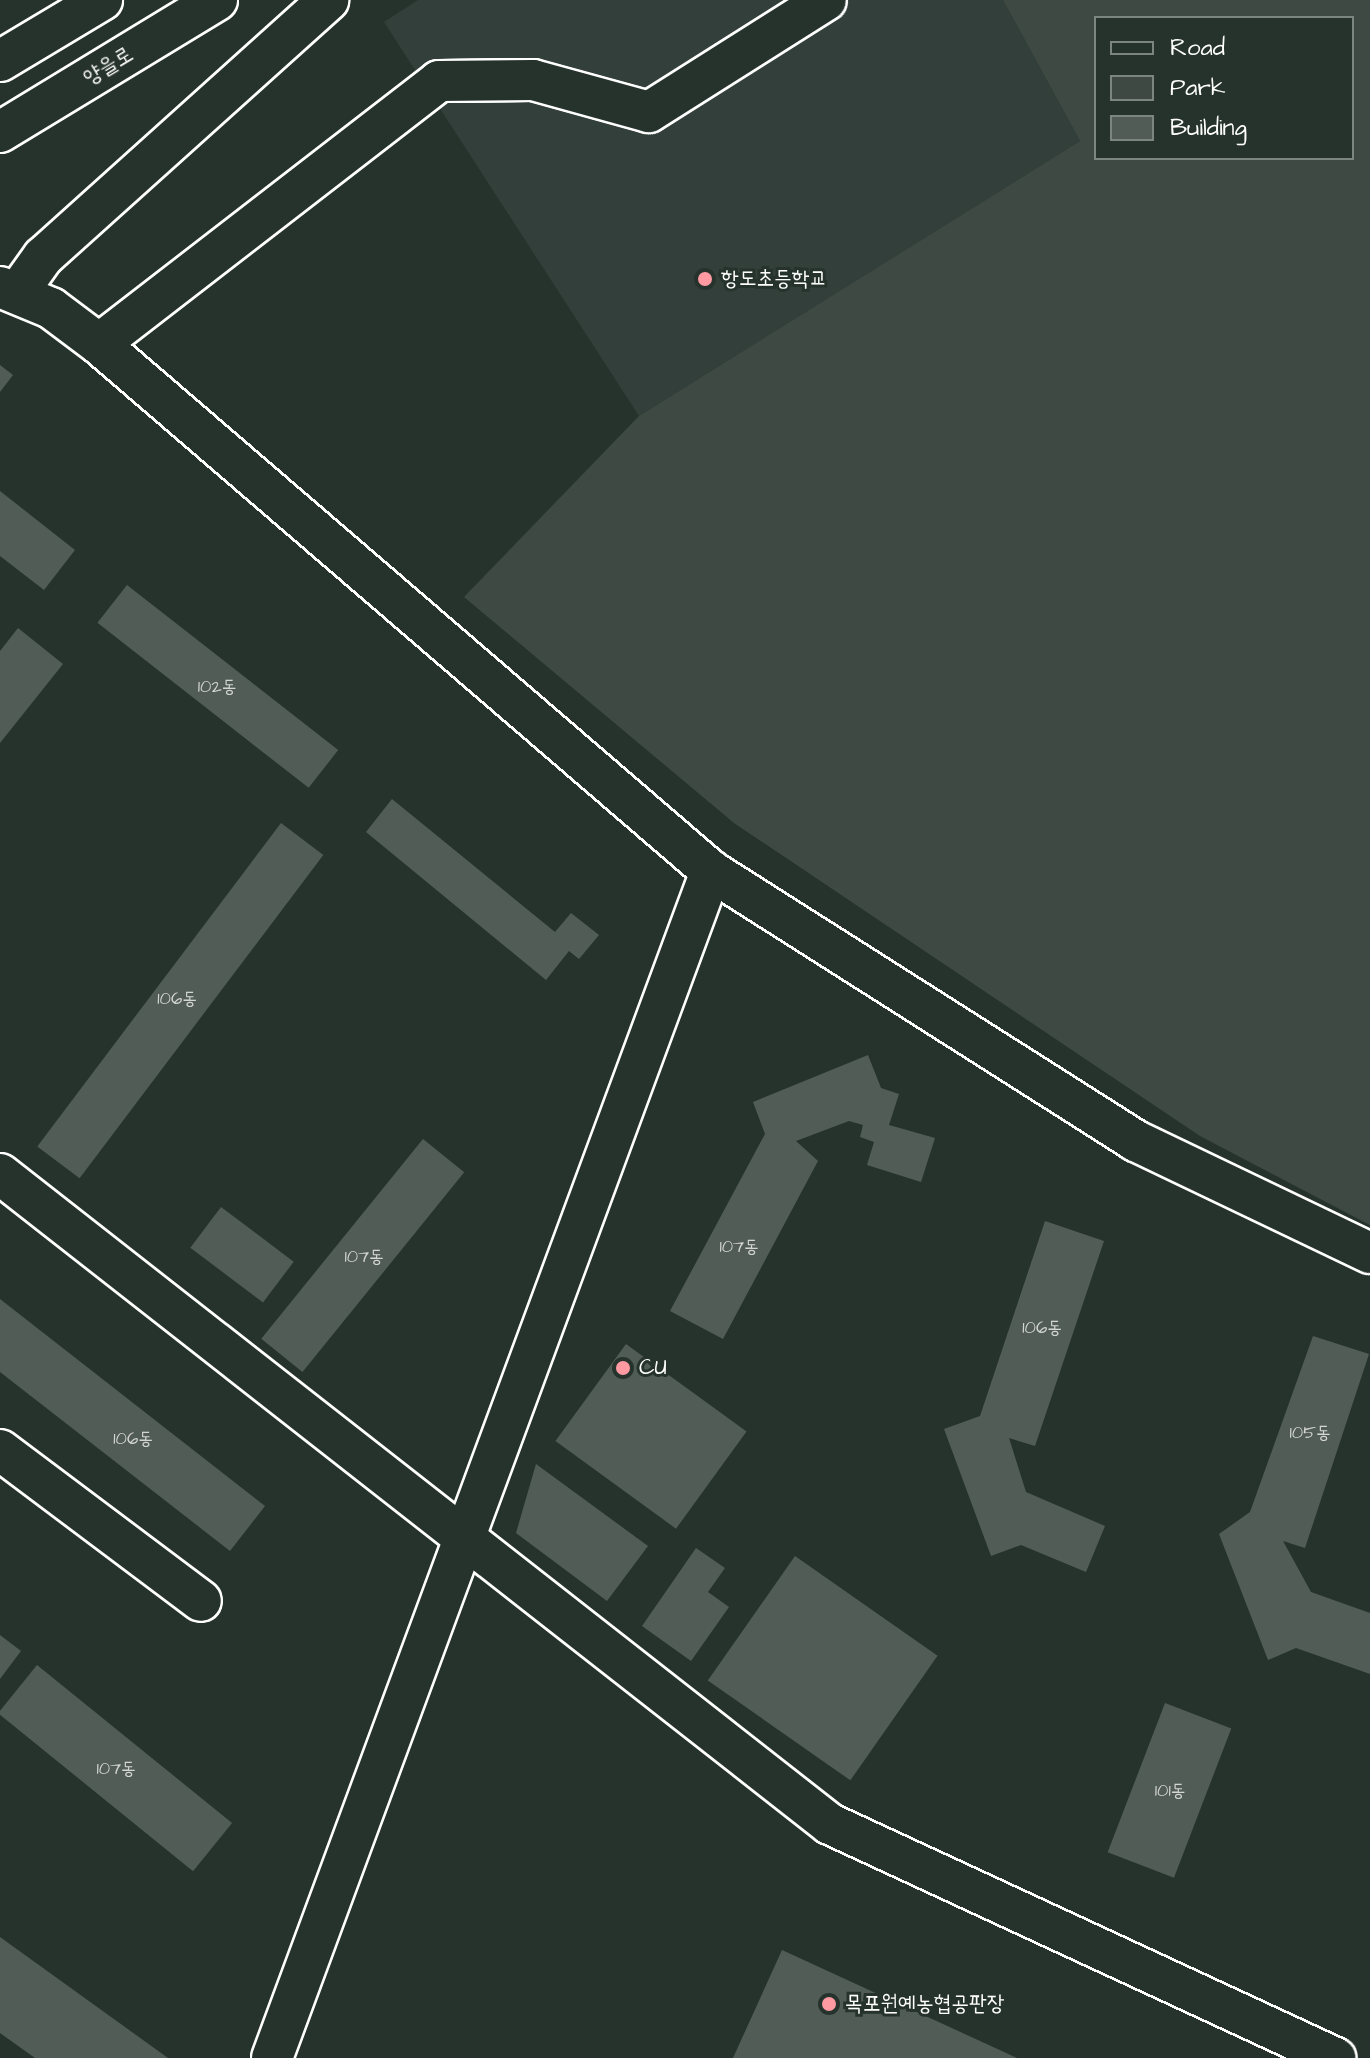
<!DOCTYPE html>
<html>
<head>
<meta charset="utf-8">
<style>
	body { margin:0 }
	#map { position:relative; width:1370px; height:2058px; overflow:hidden; background:#26332d; font-family:"Architects Daughter","Poor Story",sans-serif }
	div>[style] { position:absolute }
	.built>* { inset:0; background:#333f3a }
	.green>* { inset:0; background:#3e4944 }
	.building>* { inset:0; background:#515c57; transform-origin:0 0 }
	.roads { filter:drop-shadow(2px 0 #fff) drop-shadow(-2px 0 #fff) drop-shadow(0 2px #fff) drop-shadow(0 -2px #fff) }
	.minor>* { height:40px; margin:-20px; padding:0 20px; transform-origin:20px; border-radius:20px; background:#26332d }
	.dots>* { width:22px; height:22px; translate:-50% -50%; box-sizing:border-box; border:4px solid #26332d; border-radius:50% }
	span { translate:-50% -50%; white-space:nowrap; text-align:center; line-height:1.15; -webkit-text-stroke:6px #26332d; paint-order:stroke }
	.number-label { font-size:18px; color:#d4d6d5 }
	.number-label span { -webkit-text-stroke-width:0 }
	.street-label { font-size:22px; color:#fff }
	.poi-label { font-size:22px; color:#fff }
	.left { translate:0 -50%; text-align:left }
	.legend { position:absolute; left:1094px; top:16px; width:260px; height:144px; box-sizing:border-box; background:#26332d; border:2px solid #7d8581; margin:0; padding:10px 14px; list-style:none; font-size:24px; color:#fff }
	.legend li { display:flex; align-items:center; gap:16px; height:40px }
	.legend b { width:40px; border:2px solid #7d8581 }
</style>
</head>
<body>
<div id="map">
	<div class="built">
		<i style="clip-path:polygon(418px 0,1003px 0,1080px 141px,639px 416px,384px 22px)"></i>
	</div>
	<div class="green">
		<i style="clip-path:polygon(evenodd,1003px 0,1370px 0,1370px 1225px,1200px 1136px,734px 823px,464px 597px,639px 416px,1080px 141px,1003px 0,1096px 18px,1352px 18px,1352px 158px,1096px 158px,1096px 18px)"></i>
	</div>
	<div class="building">
		<i style="clip-path:polygon(0 365px,13px 375px,0 392px)"></i>
		<i style="clip-path:polygon(0 491px,75px 550px,44px 590px,0 556px)"></i>
		<i style="left:127px;top:585px;width:268px;height:48px;rotate:38deg"></i>
		<i style="clip-path:polygon(18px 628px,63px 664px,0 743px,0 651px)"></i>
		<i style="clip-path:polygon(392px 799px,555px 932px,571px 913px,599px 935px,579px 959px,569px 951px,546px 980px,366px 832px)"></i>
		<i style="left:281px;top:823px;width:53px;height:405px;rotate:37deg"></i>
		<i style="clip-path:polygon(868px 1055px,881px 1088px,899px 1094px,889px 1125px,935px 1138px,921px 1182px,867px 1165px,874px 1142px,860px 1137px,863px 1125px,849px 1121px,796px 1141px,818px 1161px,723px 1339px,670px 1311px,765px 1134px,753px 1102px)"></i>
		<i style="left:423px;top:1139px;width:53px;height:257px;rotate:39deg"></i>
		<i style="left:221px;top:1207px;width:91px;height:51px;rotate:37deg"></i>
		<i style="clip-path:polygon(1045px 1221px,1104px 1241px,1035px 1446px,1009px 1438px,1026px 1492px,1105px 1526px,1086px 1572px,1021px 1545px,991px 1556px,944px 1429px,980px 1416px)"></i>
		<i style="clip-path:polygon(0 1299px,265px 1506px,230px 1551px,0 1372px)"></i>
		<i style="clip-path:polygon(1313px 1336px,1369px 1354px,1305px 1548px,1283px 1541px,1311px 1592px,1370px 1613px,1370px 1674px,1296px 1648px,1268px 1660px,1219px 1534px,1250px 1512px)"></i>
		<i style="left:626px;top:1344px;width:149px;height:120px;rotate:36deg"></i>
		<i style="clip-path:polygon(536px 1464px,648px 1546px,607px 1601px,516px 1533px)"></i>
		<i style="clip-path:polygon(696px 1548px,725px 1568px,708px 1592px,729px 1607px,691px 1661px,642px 1626px)"></i>
		<i style="left:795px;top:1556px;width:174px;height:152px;rotate:35deg"></i>
		<i style="clip-path:polygon(0 1635px,21px 1651px,0 1679px)"></i>
		<i style="left:37px;top:1665px;width:251px;height:62px;rotate:39deg"></i>
		<i style="left:1165px;top:1703px;width:71px;height:160px;rotate:21deg"></i>
		<i style="clip-path:polygon(0 1937px,168px 2058px,35px 2058px,0 2033px)"></i>
		<i style="clip-path:polygon(782px 1950px,1017px 2058px,733px 2058px)"></i>
	</div>
	<div class="roads">
		<div class="minor">
			<i style="left:0;top:61px;width:119px;rotate:-30.9deg"></i>
			<i style="left:0;top:132px;width:254px;rotate:-31.3deg"></i>
			<i style="left:0;top:287px;width:55px;rotate:22.4deg"></i>
			<i style="left:51px;top:308px;width:60px;rotate:36.9deg"></i>
			<i style="left:99px;top:344px;width:808px;rotate:40.73deg"></i>
			<i style="left:711px;top:871px;width:504px;rotate:32.43deg"></i>
			<i style="left:1136px;top:1141px;width:259px;rotate:25.6deg"></i>
			<i style="left:18px;top:292px;width:43px;rotate:-54.5deg"></i>
			<i style="left:43px;top:257px;width:384px;rotate:-42deg"></i>
			<i style="left:99px;top:344px;width:430px;rotate:-37.7deg"></i>
			<i style="left:439px;top:81px;width:94px;rotate:-0.6deg"></i>
			<i style="left:533px;top:80px;width:120px;rotate:15.4deg"></i>
			<i style="left:649px;top:112px;width:209px;rotate:-32.3deg"></i>
			<i style="left:0;top:1174px;width:1054px;rotate:38.07deg"></i>
			<i style="left:830px;top:1824px;width:557px;rotate:24.86deg"></i>
			<i style="left:0;top:1450px;width:251px;rotate:36.9deg"></i>
			<i style="left:272px;top:2058px;width:1266px;rotate:-69.7deg"></i>
		</div>
	</div>
	<div class="dots">
		<i style="left:705px;top:279px;background:#ff9aa2"></i>
		<i style="left:623px;top:1368px;background:#ff9aa2"></i>
		<i style="left:829px;top:2004px;background:#ff9aa2"></i>
	</div>
	<div class="number-label">
		<span style="left:217px;top:687px">102동</span>
		<span style="left:177px;top:999px">106동</span>
		<span style="left:739px;top:1247px">107동</span>
		<span style="left:364px;top:1257px">107동</span>
		<span style="left:1042px;top:1328px">106동</span>
		<span style="left:1310px;top:1433px">105동</span>
		<span style="left:133px;top:1439px">106동</span>
		<span style="left:116px;top:1769px">107동</span>
		<span style="left:1170px;top:1791px">101동</span>
	</div>
	<div class="street-label">
		<span style="left:108px;top:66px;rotate:-31deg">양을로</span>
	</div>
	<div class="poi-label">
		<span class="left" style="left:721px;top:279px">항도초등학교</span>
		<span class="left" style="left:639px;top:1368px">CU</span>
		<span class="left" style="left:845px;top:2004px">목포원예농협공판장</span>
	</div>
	<ul class="legend">
	<li><b style="height:10px;background:#26332d"></b>Road</li>
	<li><b style="height:22px;background:#3e4944"></b>Park</li>
	<li><b style="height:22px;background:#515c57"></b>Building</li>
	</ul>
</div>
</body>
</html>
